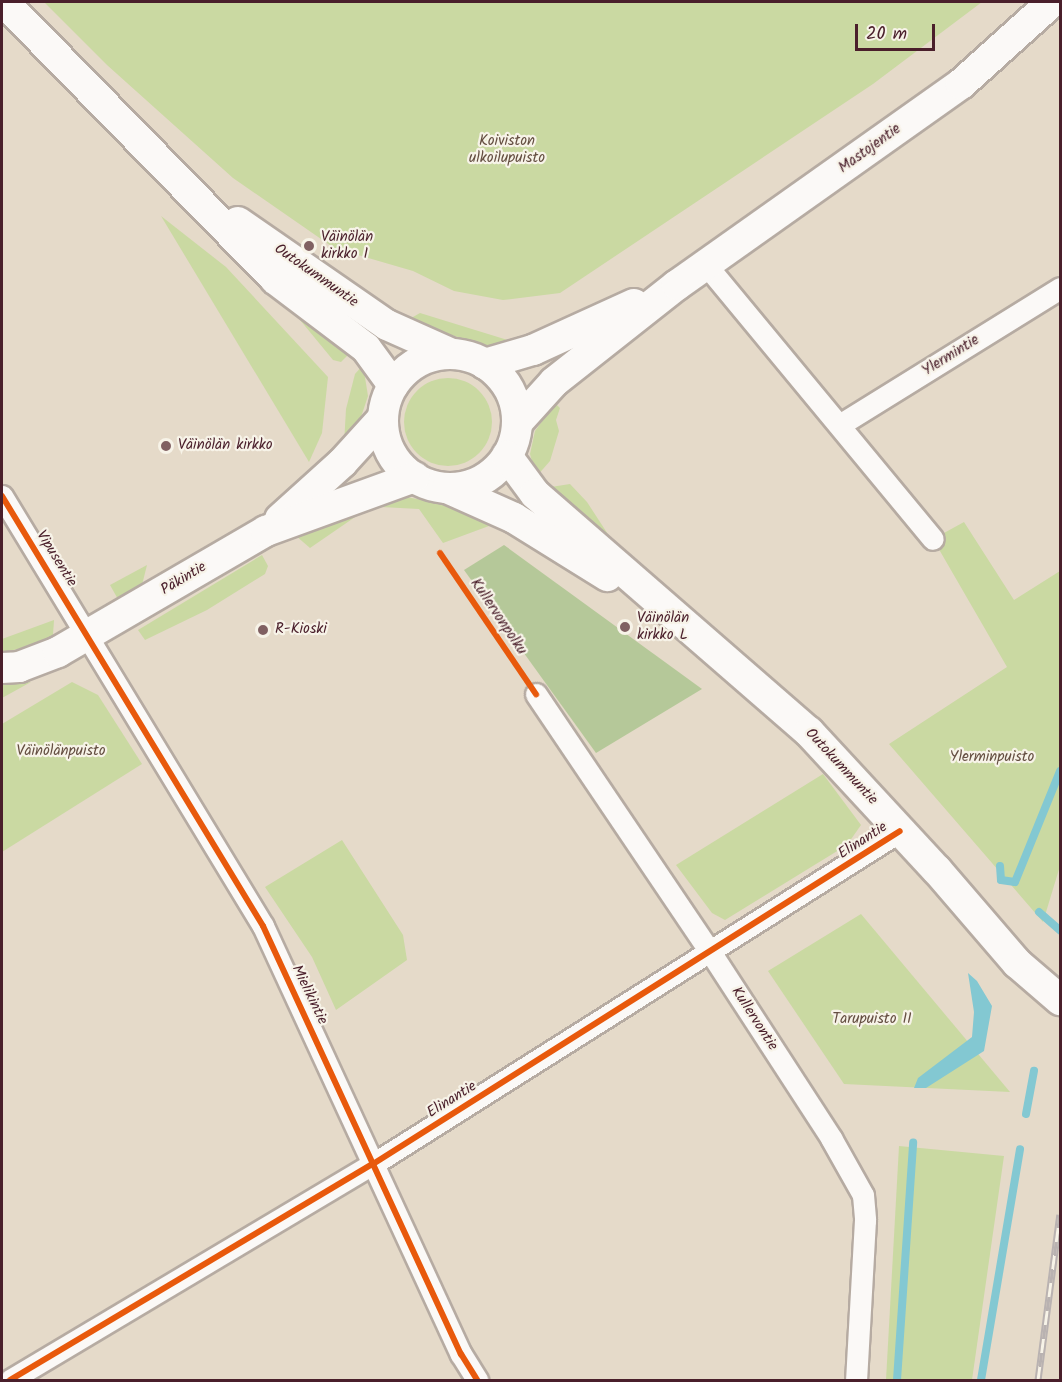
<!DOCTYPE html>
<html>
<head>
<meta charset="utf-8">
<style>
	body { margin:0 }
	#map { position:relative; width:1062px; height:1382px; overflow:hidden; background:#e5dac9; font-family:Kalam,sans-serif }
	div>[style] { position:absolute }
	.green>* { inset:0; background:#cad9a2 }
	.round { border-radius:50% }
	.forest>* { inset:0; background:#b5c899 }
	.water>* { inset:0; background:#83c8d2 }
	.stream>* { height:8px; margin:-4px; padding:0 4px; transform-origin:4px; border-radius:4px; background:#83c8d2 }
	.roads { filter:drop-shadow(2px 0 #b6aba2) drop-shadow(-2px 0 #b6aba2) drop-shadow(0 2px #b6aba2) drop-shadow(0 -2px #b6aba2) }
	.street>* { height:21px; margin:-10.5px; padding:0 10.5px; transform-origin:10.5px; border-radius:10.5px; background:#fbf9f7 }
	.secondary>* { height:30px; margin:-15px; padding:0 15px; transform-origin:15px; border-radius:15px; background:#fbf9f7 }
	.secondary>.ring { margin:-15px; padding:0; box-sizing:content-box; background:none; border:30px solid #fbf9f7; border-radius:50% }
	.rail>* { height:7px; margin-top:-3.5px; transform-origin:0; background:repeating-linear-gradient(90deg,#f7f3e8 0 14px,#b9b2b1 0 28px); box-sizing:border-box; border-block:2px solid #b9b2b1 }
	.cycleway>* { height:6px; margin:-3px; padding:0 3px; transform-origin:3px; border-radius:3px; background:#e8590c }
	.dots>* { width:16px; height:16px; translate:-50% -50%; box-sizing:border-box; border:3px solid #f7f3e8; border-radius:50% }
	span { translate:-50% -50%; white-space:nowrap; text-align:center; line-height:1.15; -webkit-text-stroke:4.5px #f7f3e8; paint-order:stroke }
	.park-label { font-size:15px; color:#644e41 }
	.street-label { font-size:15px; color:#4a1f2b }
	.poi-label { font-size:15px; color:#4a1f2b }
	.left { translate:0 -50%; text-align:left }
	.frame { position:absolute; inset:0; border:3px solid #4a1f2b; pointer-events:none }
	.scale { position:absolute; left:855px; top:24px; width:80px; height:27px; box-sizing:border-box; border:3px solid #4a1f2b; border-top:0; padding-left:8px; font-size:18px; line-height:21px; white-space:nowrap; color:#4a1f2b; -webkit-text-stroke:4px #f7f3e8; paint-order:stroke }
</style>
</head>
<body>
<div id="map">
	<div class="green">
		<i style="clip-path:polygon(44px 2px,982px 2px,873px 84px,560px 293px,503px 300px,454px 291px,413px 271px,334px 248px,233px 178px,107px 65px)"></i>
		<i style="clip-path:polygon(161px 216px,226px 267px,328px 377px,322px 433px,309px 462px)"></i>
		<i style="clip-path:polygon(291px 309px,350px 353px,341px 362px,333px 360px)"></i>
		<i style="clip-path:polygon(420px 313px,517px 343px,493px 348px,406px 321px)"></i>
		<i style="clip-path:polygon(363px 365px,368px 396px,360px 420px,344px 444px,346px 409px,355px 374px)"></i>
		<i class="round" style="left:404px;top:378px;width:88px;height:88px"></i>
		<i style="clip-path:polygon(555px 403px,560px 408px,556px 420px,559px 431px,550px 461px,536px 477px,530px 454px,535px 431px)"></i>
		<i style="clip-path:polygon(570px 484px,587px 502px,613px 542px,547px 492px,551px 487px)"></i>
		<i style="clip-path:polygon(406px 497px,451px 505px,497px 523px,443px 543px,419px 509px,381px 507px,376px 502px)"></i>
		<i style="clip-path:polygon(359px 509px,358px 515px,310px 548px,295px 535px)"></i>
		<i style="clip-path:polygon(964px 522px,1014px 600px,1060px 571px,1060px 866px,1043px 922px,889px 744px,1007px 667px,933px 539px)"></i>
		<i style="clip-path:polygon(262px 555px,268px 566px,265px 574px,207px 610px,145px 640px,138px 630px)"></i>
		<i style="clip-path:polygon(147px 565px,142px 585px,119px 601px,110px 585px)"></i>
		<i style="clip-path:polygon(54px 620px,53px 635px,35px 646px,2px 652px,2px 639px)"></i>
		<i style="clip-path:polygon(31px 682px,2px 698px,2px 685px)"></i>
		<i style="clip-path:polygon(72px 682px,98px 695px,142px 764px,2px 852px,2px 724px)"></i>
		<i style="clip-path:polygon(823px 774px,861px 825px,847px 845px,725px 920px,712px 913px,676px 865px)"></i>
		<i style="clip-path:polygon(342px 840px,403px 935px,407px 960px,336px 1010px,312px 957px,265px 887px)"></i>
		<i style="clip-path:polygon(861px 914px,1010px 1092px,844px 1084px,768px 971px)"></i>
		<i style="clip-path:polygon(899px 1146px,1004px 1156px,972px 1380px,886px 1380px)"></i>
	</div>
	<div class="forest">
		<i style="clip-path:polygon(504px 545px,702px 689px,596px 753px,464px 570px)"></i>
	</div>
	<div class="water">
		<i style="clip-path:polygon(968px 973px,977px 981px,992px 1006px,984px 1051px,926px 1088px,914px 1088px,918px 1078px,972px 1037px,974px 1012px)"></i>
	</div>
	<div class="stream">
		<i style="left:1000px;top:866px;width:14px;rotate:86deg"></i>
		<i style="left:1001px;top:880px;width:14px;rotate:8deg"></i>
		<i style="left:1015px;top:882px;width:120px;rotate:-67.9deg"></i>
		<i style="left:1039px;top:912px;width:28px;rotate:41deg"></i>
		<i style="left:1026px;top:1114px;width:44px;rotate:-79.5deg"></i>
		<i style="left:897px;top:1380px;width:238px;rotate:-86.1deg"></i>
		<i style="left:981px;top:1380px;width:234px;rotate:-80.4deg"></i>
	</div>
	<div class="roads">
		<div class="street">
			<i style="left:707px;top:266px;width:354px;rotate:50.4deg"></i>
			<i style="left:841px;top:424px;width:258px;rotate:-31.8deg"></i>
			<i style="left:2px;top:496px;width:503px;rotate:58.74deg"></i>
			<i style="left:263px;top:926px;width:472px;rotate:65.2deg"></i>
			<i style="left:461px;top:1354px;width:31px;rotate:58deg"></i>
			<i style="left:536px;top:694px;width:313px;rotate:56deg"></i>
			<i style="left:711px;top:953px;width:221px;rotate:57deg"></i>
			<i style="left:831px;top:1138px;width:65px;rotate:60.7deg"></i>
			<i style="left:863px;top:1195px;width:25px;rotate:85deg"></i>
			<i style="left:865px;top:1220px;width:160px;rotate:93.2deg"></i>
			<i style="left:10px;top:1380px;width:422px;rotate:-30.8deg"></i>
			<i style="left:373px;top:1164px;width:623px;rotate:-32.29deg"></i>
		</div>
		<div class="secondary">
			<i style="left:4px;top:2px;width:388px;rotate:45.6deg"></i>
			<i style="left:275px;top:279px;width:114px;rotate:37.2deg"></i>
			<i style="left:366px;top:348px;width:46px;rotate:53.9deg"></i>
			<i style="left:238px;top:222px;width:181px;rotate:34.7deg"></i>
			<i style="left:387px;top:325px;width:71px;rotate:24deg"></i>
			<i class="ring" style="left:383px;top:354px;width:104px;height:104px"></i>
			<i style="left:485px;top:364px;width:50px;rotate:-16.3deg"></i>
			<i style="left:533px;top:350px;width:111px;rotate:-24.5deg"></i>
			<i style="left:517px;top:423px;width:55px;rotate:-47.9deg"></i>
			<i style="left:554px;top:382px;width:157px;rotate:-38.3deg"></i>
			<i style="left:677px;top:285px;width:348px;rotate:-35.3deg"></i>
			<i style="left:961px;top:84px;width:122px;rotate:-42deg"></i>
			<i style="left:507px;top:456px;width:47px;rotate:53.6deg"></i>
			<i style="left:535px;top:494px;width:363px;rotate:41deg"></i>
			<i style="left:809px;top:732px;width:188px;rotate:47.2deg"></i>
			<i style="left:937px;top:870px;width:123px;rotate:49.3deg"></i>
			<i style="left:1017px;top:963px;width:57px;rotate:40.7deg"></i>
			<i style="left:447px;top:488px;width:73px;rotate:24.1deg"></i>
			<i style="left:514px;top:518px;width:110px;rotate:31.9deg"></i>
			<i style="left:280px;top:519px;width:84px;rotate:-42.1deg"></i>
			<i style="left:342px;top:463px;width:61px;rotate:-47.7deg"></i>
			<i style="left:2px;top:668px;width:17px;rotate:-3deg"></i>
			<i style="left:19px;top:667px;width:42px;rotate:-21deg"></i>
			<i style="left:58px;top:652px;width:241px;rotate:-30.2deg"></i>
			<i style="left:266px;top:531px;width:158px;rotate:-20deg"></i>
		</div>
	</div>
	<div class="rail">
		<i style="left:1038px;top:1380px;width:167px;rotate:-82.5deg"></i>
	</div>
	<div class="cycleway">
		<i style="left:2px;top:496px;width:503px;rotate:58.74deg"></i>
		<i style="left:263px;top:926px;width:472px;rotate:65.2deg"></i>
		<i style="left:461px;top:1354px;width:31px;rotate:58deg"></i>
		<i style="left:440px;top:553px;width:171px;rotate:55.8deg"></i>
		<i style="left:10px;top:1380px;width:422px;rotate:-30.8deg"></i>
		<i style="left:373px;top:1164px;width:623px;rotate:-32.29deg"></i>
	</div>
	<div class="dots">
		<i style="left:309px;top:246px;background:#806062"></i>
		<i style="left:166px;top:446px;background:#806062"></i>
		<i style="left:625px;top:627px;background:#806062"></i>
		<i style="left:263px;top:630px;background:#806062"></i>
	</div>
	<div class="park-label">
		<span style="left:507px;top:150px">Koiviston<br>ulkoilupuisto</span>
		<span style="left:61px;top:752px">Väinölänpuisto</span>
		<span style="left:992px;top:758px">Ylerminpuisto</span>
		<span style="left:872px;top:1020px">Tarupuisto II</span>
	</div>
	<div class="street-label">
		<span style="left:870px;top:149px;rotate:-36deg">Mastojentie</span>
		<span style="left:316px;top:276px;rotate:35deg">Outokummuntie</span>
		<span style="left:951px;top:356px;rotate:-32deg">Ylermintie</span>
		<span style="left:56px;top:559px;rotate:58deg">Vipusentie</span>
		<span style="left:184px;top:579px;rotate:-31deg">Päkintie</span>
		<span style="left:498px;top:617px;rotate:56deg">Kullervonpolku</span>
		<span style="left:841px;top:767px;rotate:47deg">Outokummuntie</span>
		<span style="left:863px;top:841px;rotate:-33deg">Elinantie</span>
		<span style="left:309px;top:995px;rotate:64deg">Mielikintie</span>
		<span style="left:754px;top:1019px;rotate:57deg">Kullervontie</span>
		<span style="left:452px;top:1100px;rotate:-32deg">Elinantie</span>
	</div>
	<div class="poi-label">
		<span class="left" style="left:321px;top:246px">Väinölän<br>kirkko I</span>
		<span class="left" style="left:178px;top:446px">Väinölän kirkko</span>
		<span class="left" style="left:637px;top:627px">Väinölän<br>kirkko L</span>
		<span class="left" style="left:275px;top:630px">R-Kioski</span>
	</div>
	<div class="frame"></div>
	<div class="scale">20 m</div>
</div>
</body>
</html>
